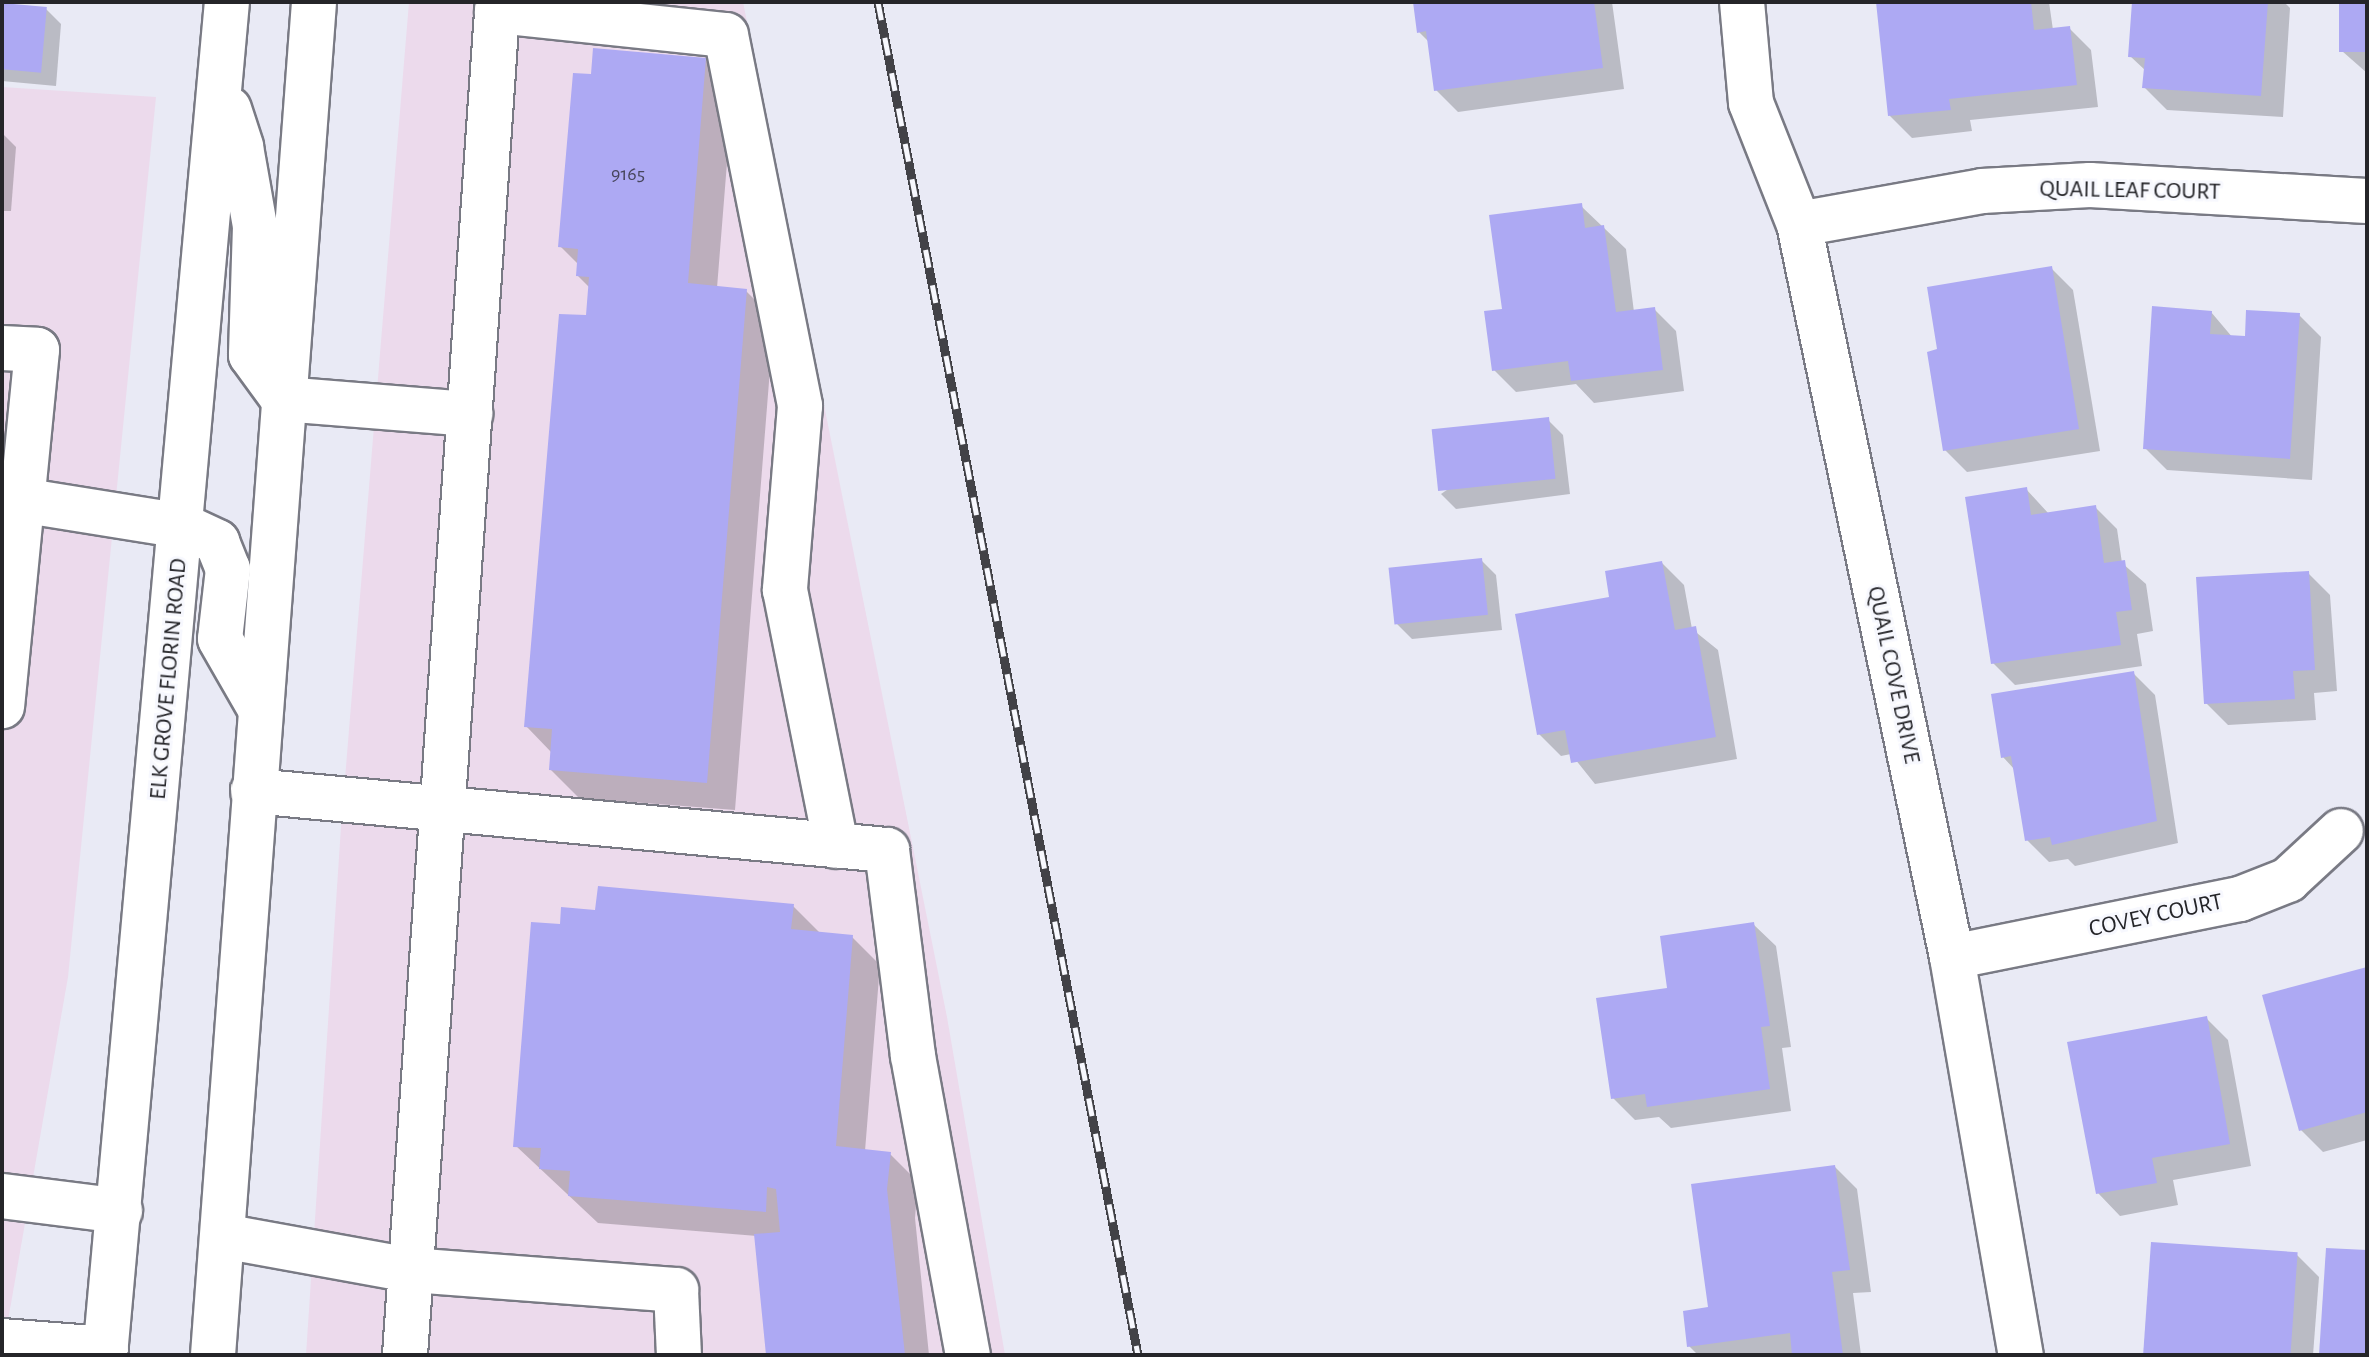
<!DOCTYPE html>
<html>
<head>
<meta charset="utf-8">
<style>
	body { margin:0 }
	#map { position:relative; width:2369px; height:1357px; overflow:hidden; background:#e9eaf5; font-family:"Alegreya Sans",sans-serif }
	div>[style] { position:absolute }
	.commercial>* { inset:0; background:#ecdaec }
	.shadow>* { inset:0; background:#0003 }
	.building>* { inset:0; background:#ada9f3; transform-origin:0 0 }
	.roads { filter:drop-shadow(2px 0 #797a84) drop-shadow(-2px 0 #797a84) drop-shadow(0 2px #797a84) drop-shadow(0 -2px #797a84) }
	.minor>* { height:44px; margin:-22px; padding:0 22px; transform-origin:22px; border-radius:22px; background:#fff }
	.major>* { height:44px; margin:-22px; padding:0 22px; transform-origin:22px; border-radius:22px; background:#fff }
	.rail>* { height:9px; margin-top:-4.5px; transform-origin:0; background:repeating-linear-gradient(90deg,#f7f8fe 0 18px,#424247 0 36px); box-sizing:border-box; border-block:2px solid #424247 }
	span { translate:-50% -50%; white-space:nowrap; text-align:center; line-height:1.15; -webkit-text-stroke:6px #f7f8fe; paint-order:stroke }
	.number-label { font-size:20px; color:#47465c }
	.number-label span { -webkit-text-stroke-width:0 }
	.street-label { font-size:24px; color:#252529 }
	.frame { position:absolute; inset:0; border:4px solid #252529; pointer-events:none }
</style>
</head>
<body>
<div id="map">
	<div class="commercial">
		<i style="clip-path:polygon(409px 2px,743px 2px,947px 1017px,1005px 1355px,306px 1355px,341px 827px)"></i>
		<i style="clip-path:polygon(2px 87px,156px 97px,68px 977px,2px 1355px)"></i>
	</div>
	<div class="shadow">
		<i style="clip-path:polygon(1415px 2px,1612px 2px,1624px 89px,1458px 112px,1436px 90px,1430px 43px,1419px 32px)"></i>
		<i style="clip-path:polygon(1878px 2px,2049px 2px,2053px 30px,2069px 28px,2091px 50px,2098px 107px,1970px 120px,1972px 131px,1912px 138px,1890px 116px)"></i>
		<i style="clip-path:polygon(2134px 2px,2284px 2px,2290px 8px,2283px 117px,2167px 110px,2145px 88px,2146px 71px,2130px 56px)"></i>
		<i style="clip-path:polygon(2341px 2px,2367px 2px,2367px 73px,2342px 51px)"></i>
		<i style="clip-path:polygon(2px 5px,46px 9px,61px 24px,56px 86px,2px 81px)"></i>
		<i style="clip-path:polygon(705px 60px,733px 88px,717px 288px,746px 291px,774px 319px,735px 810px,579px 798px,551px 770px,552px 753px,526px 726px,588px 317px,590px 288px,578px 276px,579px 265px,560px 246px,593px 76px)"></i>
		<i style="clip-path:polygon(2px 133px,16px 147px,11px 211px,2px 211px)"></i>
		<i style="clip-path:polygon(1581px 206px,1626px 249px,1634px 312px,1654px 309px,1676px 331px,1684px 391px,1594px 403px,1576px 384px,1516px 392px,1494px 370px,1504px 310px)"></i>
		<i style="clip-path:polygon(2051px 268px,2073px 290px,2100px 451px,1967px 472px,1945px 450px,1939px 351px)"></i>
		<i style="clip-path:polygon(2211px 312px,2233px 338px,2246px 339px,2299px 315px,2321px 337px,2312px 480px,2167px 470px,2145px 448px)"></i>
		<i style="clip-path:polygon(1548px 420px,1563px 435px,1570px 494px,1456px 509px,1441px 494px)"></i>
		<i style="clip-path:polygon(2026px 489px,2049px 514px,2095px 507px,2117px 529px,2122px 563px,2146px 584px,2153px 631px,2137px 634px,2142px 666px,2015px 685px,1993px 663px)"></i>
		<i style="clip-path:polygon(1481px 560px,1496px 575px,1502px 630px,1412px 639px,1397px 624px)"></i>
		<i style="clip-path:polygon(1662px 563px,1684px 585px,1692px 629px,1718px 650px,1737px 759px,1595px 784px,1571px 754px,1561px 756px,1539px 734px)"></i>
		<i style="clip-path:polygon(2308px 573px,2330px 595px,2337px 691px,2314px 693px,2316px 720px,2228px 725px,2206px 703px)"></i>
		<i style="clip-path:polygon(2133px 673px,2155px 695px,2178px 843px,2075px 866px,2068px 859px,2049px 862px,2027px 840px,2015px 770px,2003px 757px)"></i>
		<i style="clip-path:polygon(793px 906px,820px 933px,852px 937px,880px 965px,865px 1151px,890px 1154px,918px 1182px,915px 1218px,929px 1355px,768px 1355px,757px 1236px,598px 1223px,516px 1146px,561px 926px,597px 912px)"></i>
		<i style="clip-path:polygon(1753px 924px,1776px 946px,1791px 1047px,1782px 1048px,1791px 1111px,1671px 1128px,1659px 1117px,1635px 1120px,1613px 1098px,1670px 990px)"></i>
		<i style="clip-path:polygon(2367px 969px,2367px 1140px,2323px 1152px,2301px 1130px)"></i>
		<i style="clip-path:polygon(2206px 1018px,2228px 1040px,2251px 1166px,2173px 1180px,2178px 1205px,2120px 1216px,2098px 1193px)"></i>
		<i style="clip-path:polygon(1835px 1167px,1857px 1189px,1871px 1292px,1853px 1293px,1861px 1355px,1698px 1355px,1689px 1346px)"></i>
		<i style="clip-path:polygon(2297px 1255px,2319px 1277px,2313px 1355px,2144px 1355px)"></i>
	</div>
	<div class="building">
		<i style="clip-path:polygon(1413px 2px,1594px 2px,1603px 68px,1434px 91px,1426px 31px,1417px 33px)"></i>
		<i style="clip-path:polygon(1876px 2px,2031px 2px,2034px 30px,2070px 26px,2077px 85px,1949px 99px,1951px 110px,1888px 116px)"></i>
		<i style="clip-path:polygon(2132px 2px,2268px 2px,2261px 96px,2142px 88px,2145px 58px,2128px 57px)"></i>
		<i style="left:2339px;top:2px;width:28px;height:50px"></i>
		<i style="left:2px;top:3px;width:45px;height:66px;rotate:5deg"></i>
		<i style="clip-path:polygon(593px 48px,706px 58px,688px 283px,747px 289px,707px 783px,549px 770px,552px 729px,524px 727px,559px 314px,586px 315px,589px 277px,576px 276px,578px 249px,558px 247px,573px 73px,591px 74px)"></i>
		<i style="clip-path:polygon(1582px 203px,1585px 228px,1604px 225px,1616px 312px,1655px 307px,1663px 370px,1571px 381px,1568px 361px,1492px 371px,1484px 311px,1502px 309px,1489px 215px)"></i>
		<i style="clip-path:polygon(2052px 266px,2079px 429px,1943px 451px,1927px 352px,1937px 349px,1927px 287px)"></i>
		<i style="clip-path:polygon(2152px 306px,2212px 311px,2210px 334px,2245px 336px,2246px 310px,2300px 313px,2290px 459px,2143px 449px)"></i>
		<i style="left:1549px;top:417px;width:62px;height:118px;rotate:84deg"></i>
		<i style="clip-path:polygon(2027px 487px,2031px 515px,2096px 505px,2104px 563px,2125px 560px,2132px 610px,2116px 612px,2121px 645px,1991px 664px,1965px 497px)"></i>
		<i style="left:1482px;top:558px;width:57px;height:94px;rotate:84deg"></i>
		<i style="clip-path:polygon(1662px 561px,1675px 630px,1696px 626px,1716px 737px,1571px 763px,1565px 730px,1537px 735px,1515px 614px,1609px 597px,1605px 571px)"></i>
		<i style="clip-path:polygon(2309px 571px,2315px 670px,2293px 671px,2295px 699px,2204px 704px,2196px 577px)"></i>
		<i style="clip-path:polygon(2134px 671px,2157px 821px,2052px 845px,2050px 837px,2025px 841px,2011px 756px,2001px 758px,1991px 694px)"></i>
		<i style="clip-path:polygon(598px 886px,794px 904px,791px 929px,853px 935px,836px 1146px,891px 1152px,887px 1189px,905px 1355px,766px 1355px,754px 1234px,780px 1232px,776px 1189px,767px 1187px,766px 1212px,568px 1196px,570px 1171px,539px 1169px,541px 1148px,513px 1147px,531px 922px,560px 924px,561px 907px,595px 910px)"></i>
		<i style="clip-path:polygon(1754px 922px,1770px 1026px,1761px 1027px,1770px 1089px,1647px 1107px,1645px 1094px,1611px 1099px,1596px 998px,1667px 988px,1660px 936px)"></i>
		<i style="clip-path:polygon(2367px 967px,2367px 1112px,2299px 1131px,2262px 995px)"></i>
		<i style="clip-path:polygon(2207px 1016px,2230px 1144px,2152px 1158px,2157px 1183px,2096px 1194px,2067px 1042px)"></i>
		<i style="clip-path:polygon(1835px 1165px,1850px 1270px,1832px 1272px,1843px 1355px,1792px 1355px,1790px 1333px,1687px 1347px,1683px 1311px,1708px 1307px,1691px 1184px)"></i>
		<i style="left:2151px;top:1242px;width:147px;height:113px;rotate:4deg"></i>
		<i style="clip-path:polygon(2326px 1248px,2367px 1250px,2367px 1355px,2319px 1355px)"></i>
	</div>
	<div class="roads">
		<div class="minor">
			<i style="left:1742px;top:2px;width:101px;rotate:84.9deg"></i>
			<i style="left:1751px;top:103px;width:130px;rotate:68.4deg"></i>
			<i style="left:1799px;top:224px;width:749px;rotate:78.21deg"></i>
			<i style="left:1952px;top:957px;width:404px;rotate:80.2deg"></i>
			<i style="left:1799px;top:224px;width:186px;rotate:-10.2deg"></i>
			<i style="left:1982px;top:191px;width:108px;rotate:-3.2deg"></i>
			<i style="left:2090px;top:185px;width:277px;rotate:3.3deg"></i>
			<i style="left:2px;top:348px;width:35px;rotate:3deg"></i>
			<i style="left:37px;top:350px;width:358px;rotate:95.6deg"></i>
			<i style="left:283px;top:399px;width:188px;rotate:4.6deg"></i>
			<i style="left:2px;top:497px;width:183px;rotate:9.1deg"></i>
			<i style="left:253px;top:791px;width:637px;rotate:5.32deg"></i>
			<i style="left:887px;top:850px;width:208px;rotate:82.8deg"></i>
			<i style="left:913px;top:1056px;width:304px;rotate:79.6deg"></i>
			<i style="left:1952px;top:957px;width:294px;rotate:-11.4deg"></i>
			<i style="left:2240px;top:899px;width:52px;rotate:-21.6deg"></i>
			<i style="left:2288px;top:880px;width:72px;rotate:-42.8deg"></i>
			<i style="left:2px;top:1196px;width:119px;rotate:7.2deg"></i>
			<i style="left:223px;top:1236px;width:191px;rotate:10.3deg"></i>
			<i style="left:411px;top:1270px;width:266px;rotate:4.3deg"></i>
			<i style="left:676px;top:1290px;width:65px;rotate:87.4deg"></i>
			<i style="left:2px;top:1341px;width:104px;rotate:4.4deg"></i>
			<i style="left:405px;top:1355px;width:1347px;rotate:-86.08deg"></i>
			<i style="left:497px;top:11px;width:230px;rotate:6deg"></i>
			<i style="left:726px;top:35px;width:378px;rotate:78.7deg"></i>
			<i style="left:800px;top:406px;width:185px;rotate:94.7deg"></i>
			<i style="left:785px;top:590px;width:261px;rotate:78.7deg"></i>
		</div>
		<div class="major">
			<i style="left:229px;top:109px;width:40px;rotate:72deg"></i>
			<i style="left:241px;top:147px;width:80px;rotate:80deg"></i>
			<i style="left:255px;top:226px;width:129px;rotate:91.8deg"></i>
			<i style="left:251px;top:355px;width:54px;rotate:54deg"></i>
			<i style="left:183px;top:526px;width:38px;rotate:25deg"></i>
			<i style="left:217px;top:542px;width:29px;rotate:68deg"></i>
			<i style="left:228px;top:569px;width:70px;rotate:96.5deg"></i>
			<i style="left:220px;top:639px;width:78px;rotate:60.2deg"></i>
			<i style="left:105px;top:1355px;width:1358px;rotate:-84.85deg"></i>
			<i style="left:213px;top:1355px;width:1357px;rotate:-85.73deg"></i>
		</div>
	</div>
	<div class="rail">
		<i style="left:878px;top:2px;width:1378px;rotate:79.12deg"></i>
	</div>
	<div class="number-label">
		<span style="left:628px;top:174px">9165</span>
	</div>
	<div class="street-label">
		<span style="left:2130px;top:191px;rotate:1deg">QUAIL LEAF COURT</span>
		<span style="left:1893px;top:675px;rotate:78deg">QUAIL COVE DRIVE</span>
		<span style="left:169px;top:679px;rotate:-85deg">ELK GROVE FLORIN ROAD</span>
		<span style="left:2156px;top:916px;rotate:-12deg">COVEY COURT</span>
	</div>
	<div class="frame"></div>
</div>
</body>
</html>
